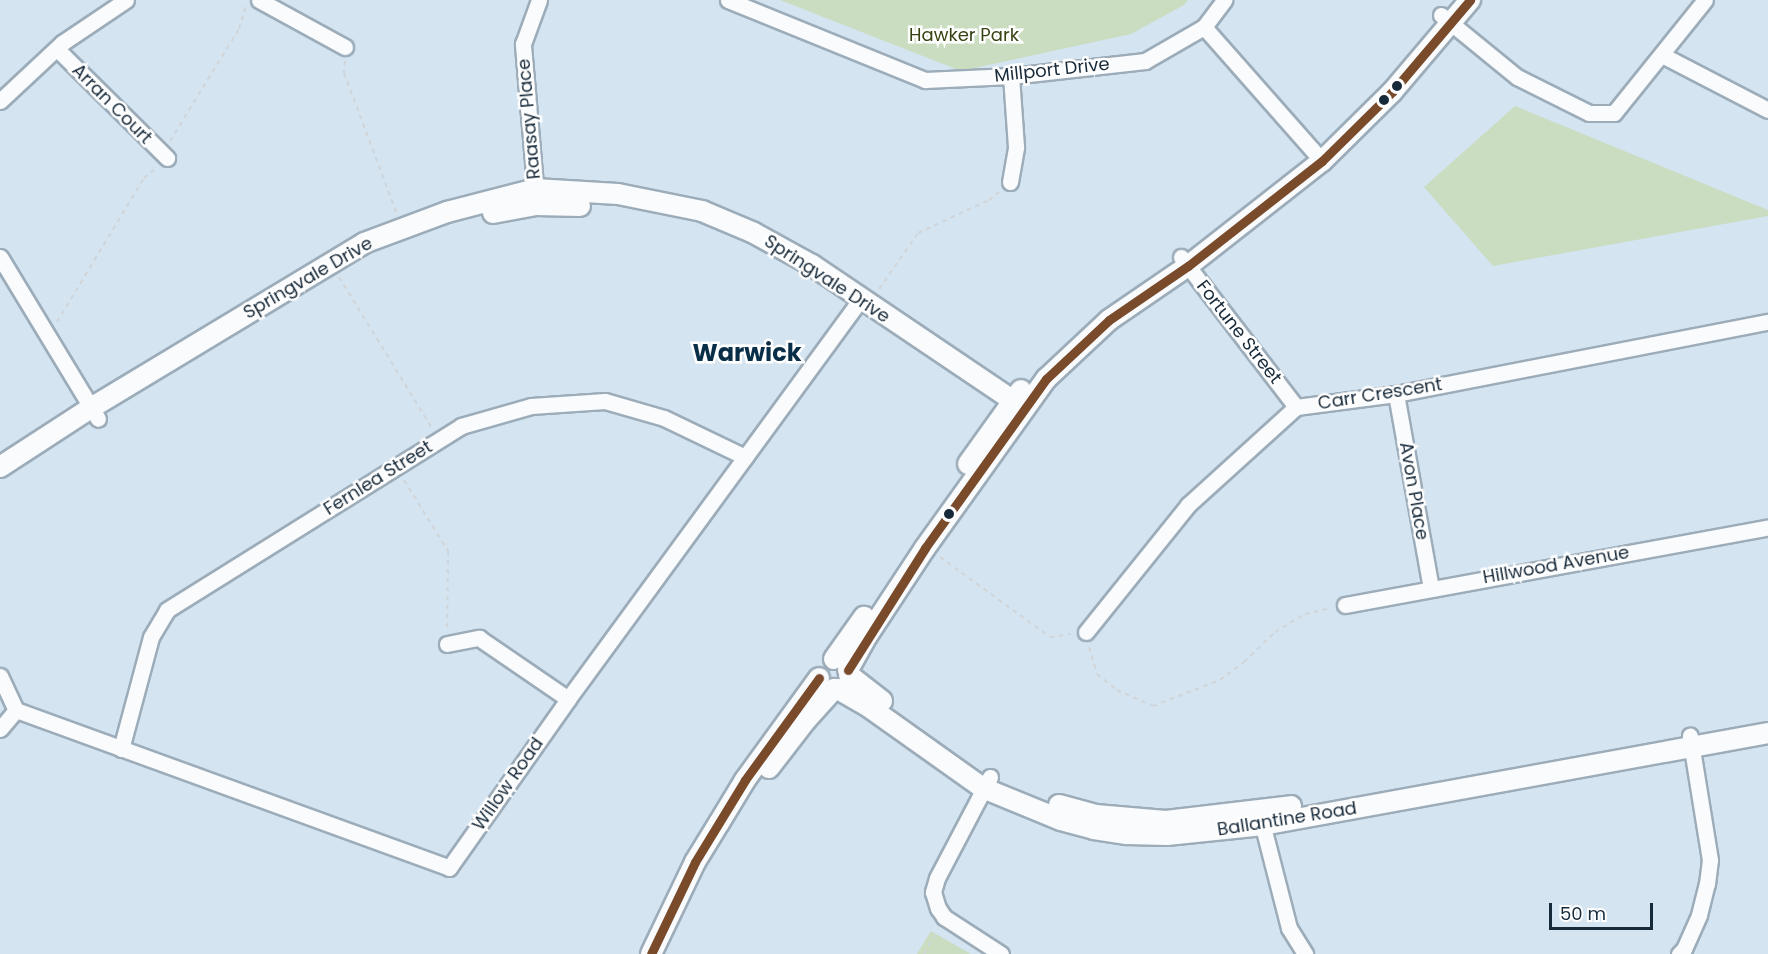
<!DOCTYPE html>
<html>
<head>
<meta charset="utf-8">
<style>
	body { margin:0 }
	#map { position:relative; width:1768px; height:954px; overflow:hidden; background:#d4e4f1; font-family:Poppins,sans-serif }
	div>[style] { position:absolute }
	.green>* { inset:0; background:#caddc0 }
	.path>* { height:2px; margin-top:-1px; transform-origin:0; background:repeating-linear-gradient(90deg,#cfd5d9 0 4.5px,transparent 0 9px) }
	.roads { filter:drop-shadow(2px 0 #9cacb9) drop-shadow(-2px 0 #9cacb9) drop-shadow(0 2px #9cacb9) drop-shadow(0 -2px #9cacb9) }
	.street>* { height:15px; margin:-7.5px; padding:0 7.5px; transform-origin:7.5px; border-radius:7.5px; background:#f9fbfd }
	.secondary>* { height:20px; margin:-10px; padding:0 10px; transform-origin:10px; border-radius:10px; background:#f9fbfd }
	.bus-1>* { height:9px; margin:-4.5px; padding:0 4.5px; transform-origin:4.5px; border-radius:4.5px; background:#7a4b2a }
	.dots>* { width:16px; height:16px; translate:-50% -50%; box-sizing:border-box; border:3px solid #fff; border-radius:50% }
	span { translate:-50% -50%; white-space:nowrap; text-align:center; line-height:1.15; -webkit-text-stroke:5px #fff; paint-order:stroke }
	.park-label { font-size:18px; color:#354412 }
	.street-label { font-size:18px; color:#172a3a }
	.district-label { font-size:24px; color:#092e48; font-weight:700 }
	.scale { position:absolute; left:1549px; top:903px; width:104px; height:27px; box-sizing:border-box; border:3px solid #172a3a; border-top:0; padding-left:8px; font-size:18px; line-height:21px; white-space:nowrap; color:#172a3a; -webkit-text-stroke:4px #fff; paint-order:stroke }
</style>
</head>
<body>
<div id="map">
	<div class="green">
		<i style="clip-path:polygon(780px 0,1188px 0,1184px 5px,1131px 34px,961px 71px)"></i>
		<i style="clip-path:polygon(1515px 106px,1768px 210px,1768px 216px,1493px 266px,1424px 187px)"></i>
		<i style="clip-path:polygon(931px 931px,936px 934px,971px 954px,917px 954px)"></i>
	</div>
	<div class="path">
		<i style="left:345px;top:61px;width:12px;rotate:95deg"></i>
		<i style="left:344px;top:73px;width:151px;rotate:69.4deg"></i>
		<i style="left:170px;top:141px;width:132px;rotate:-58.4deg"></i>
		<i style="left:239px;top:29px;width:24px;rotate:-73deg"></i>
		<i style="left:339px;top:277px;width:177px;rotate:58.4deg"></i>
		<i style="left:879px;top:289px;width:68px;rotate:-55.1deg"></i>
		<i style="left:918px;top:233px;width:78px;rotate:-24.9deg"></i>
		<i style="left:989px;top:200px;width:13px;rotate:-39deg"></i>
		<i style="left:57px;top:322px;width:168px;rotate:-58.9deg"></i>
		<i style="left:144px;top:178px;width:16px;rotate:-40deg"></i>
		<i style="left:404px;top:480px;width:84px;rotate:58.2deg"></i>
		<i style="left:448px;top:551px;width:79px;rotate:90.7deg"></i>
		<i style="left:940px;top:557px;width:136px;rotate:36deg"></i>
		<i style="left:1050px;top:637px;width:21px;rotate:-8deg"></i>
		<i style="left:1089px;top:647px;width:28px;rotate:73deg"></i>
		<i style="left:1097px;top:674px;width:26px;rotate:39deg"></i>
		<i style="left:1117px;top:690px;width:39px;rotate:24deg"></i>
		<i style="left:1153px;top:706px;width:72px;rotate:-21.2deg"></i>
		<i style="left:1220px;top:680px;width:30px;rotate:-37deg"></i>
		<i style="left:1244px;top:662px;width:43px;rotate:-44.1deg"></i>
		<i style="left:1275px;top:632px;width:35px;rotate:-31deg"></i>
		<i style="left:1305px;top:614px;width:27px;rotate:-13deg"></i>
		<i style="left:924px;top:954px;width:26px;rotate:-61deg"></i>
	</div>
	<div class="roads">
		<div class="street">
			<i style="left:259px;top:0;width:98px;rotate:28.7deg"></i>
			<i style="left:728px;top:0;width:213px;rotate:22.1deg"></i>
			<i style="left:925px;top:80px;width:86px;rotate:-2.7deg"></i>
			<i style="left:1011px;top:76px;width:135px;rotate:-6.4deg"></i>
			<i style="left:1145px;top:61px;width:68px;rotate:-30deg"></i>
			<i style="left:1204px;top:27px;width:179px;rotate:48.6deg"></i>
			<i style="left:1441px;top:15px;width:98px;rotate:39.2deg"></i>
			<i style="left:1517px;top:77px;width:80px;rotate:26.6deg"></i>
			<i style="left:1589px;top:113px;width:25px"></i>
			<i style="left:1614px;top:113px;width:145px;rotate:-51.2deg"></i>
			<i style="left:1204px;top:27px;width:34px;rotate:-53deg"></i>
			<i style="left:57px;top:49px;width:155px;rotate:44.7deg"></i>
			<i style="left:1662px;top:55px;width:119px;rotate:27.4deg"></i>
			<i style="left:0;top:101px;width:85px;rotate:-43.1deg"></i>
			<i style="left:62px;top:43px;width:77px;rotate:-33.9deg"></i>
			<i style="left:1010px;top:182px;width:36px;rotate:-80deg"></i>
			<i style="left:1016px;top:147px;width:71px;rotate:-94deg"></i>
			<i style="left:536px;top:197px;width:154px;rotate:-94.9deg"></i>
			<i style="left:523px;top:44px;width:47px;rotate:-70deg"></i>
			<i style="left:0;top:257px;width:189px;rotate:58.8deg"></i>
			<i style="left:1181px;top:257px;width:189px;rotate:52.5deg"></i>
			<i style="left:1396px;top:394px;width:197px;rotate:79.8deg"></i>
			<i style="left:1345px;top:605px;width:430px;rotate:-10.4deg"></i>
			<i style="left:1086px;top:632px;width:163px;rotate:-51.2deg"></i>
			<i style="left:1188px;top:505px;width:146px;rotate:-42.2deg"></i>
			<i style="left:1296px;top:407px;width:101px;rotate:-7.4deg"></i>
			<i style="left:1396px;top:394px;width:379px;rotate:-11deg"></i>
			<i style="left:447px;top:644px;width:33px;rotate:-11deg"></i>
			<i style="left:479px;top:638px;width:108px;rotate:34.4deg"></i>
			<i style="left:0;top:676px;width:38px;rotate:65deg"></i>
			<i style="left:16px;top:710px;width:461px;rotate:20deg"></i>
			<i style="left:449px;top:868px;width:207px;rotate:-54.8deg"></i>
			<i style="left:568px;top:699px;width:497px;rotate:-53.8deg"></i>
			<i style="left:0;top:729px;width:25px;rotate:-50deg"></i>
			<i style="left:121px;top:749px;width:116px;rotate:-75deg"></i>
			<i style="left:151px;top:637px;width:31px;rotate:-59deg"></i>
			<i style="left:167px;top:610px;width:347px;rotate:-32deg"></i>
			<i style="left:461px;top:426px;width:73px;rotate:-15.9deg"></i>
			<i style="left:531px;top:406px;width:74px;rotate:-3.9deg"></i>
			<i style="left:605px;top:401px;width:61px;rotate:16.1deg"></i>
			<i style="left:664px;top:418px;width:90px;rotate:25.7deg"></i>
			<i style="left:990px;top:777px;width:114px;rotate:117.7deg"></i>
			<i style="left:937px;top:878px;width:15px;rotate:106deg"></i>
			<i style="left:933px;top:892px;width:17px;rotate:73deg"></i>
			<i style="left:938px;top:908px;width:11px;rotate:56deg"></i>
			<i style="left:944px;top:917px;width:68px;rotate:33deg"></i>
			<i style="left:1260px;top:815px;width:117px;rotate:75.6deg"></i>
			<i style="left:1289px;top:928px;width:31px;rotate:58deg"></i>
			<i style="left:1679px;top:954px;width:7px;rotate:-45deg"></i>
			<i style="left:1684px;top:949px;width:37px;rotate:-66deg"></i>
			<i style="left:1699px;top:915px;width:32px;rotate:-76deg"></i>
			<i style="left:1707px;top:884px;width:24px;rotate:-83deg"></i>
			<i style="left:1710px;top:860px;width:126px;rotate:-99.2deg"></i>
		</div>
		<div class="secondary">
			<i style="left:493px;top:213px;width:44px;rotate:-10.5deg"></i>
			<i style="left:536px;top:205px;width:44px;rotate:1.3deg"></i>
			<i style="left:968px;top:464px;width:91px;rotate:-54.4deg"></i>
			<i style="left:0;top:467px;width:108px;rotate:-33deg"></i>
			<i style="left:91px;top:408px;width:319px;rotate:-31.1deg"></i>
			<i style="left:364px;top:243px;width:89px;rotate:-20.5deg"></i>
			<i style="left:447px;top:212px;width:91px;rotate:-14.6deg"></i>
			<i style="left:535px;top:189px;width:83px;rotate:3.4deg"></i>
			<i style="left:618px;top:194px;width:86px;rotate:11.4deg"></i>
			<i style="left:702px;top:211px;width:56px;rotate:22.9deg"></i>
			<i style="left:754px;top:233px;width:66px;rotate:28.9deg"></i>
			<i style="left:812px;top:265px;width:256px;rotate:34deg"></i>
			<i style="left:834px;top:659px;width:52px;rotate:-54.5deg"></i>
			<i style="left:848px;top:670px;width:39px;rotate:-61deg"></i>
			<i style="left:867px;top:636px;width:105px;rotate:-56.6deg"></i>
			<i style="left:925px;top:548px;width:208px;rotate:-54.4deg"></i>
			<i style="left:1046px;top:379px;width:86px;rotate:-43.1deg"></i>
			<i style="left:1109px;top:320px;width:96px;rotate:-34.4deg"></i>
			<i style="left:1188px;top:266px;width:170px;rotate:-38.1deg"></i>
			<i style="left:1322px;top:161px;width:98px;rotate:-44.6deg"></i>
			<i style="left:1392px;top:92px;width:121px;rotate:-49.7deg"></i>
			<i style="left:849px;top:675px;width:42px;rotate:38.2deg"></i>
			<i style="left:838px;top:689px;width:36px;rotate:30deg"></i>
			<i style="left:869px;top:707px;width:140px;rotate:35.4deg"></i>
			<i style="left:983px;top:788px;width:84px;rotate:22.3deg"></i>
			<i style="left:1061px;top:820px;width:34px;rotate:15deg"></i>
			<i style="left:1094px;top:829px;width:33px;rotate:9deg"></i>
			<i style="left:1127px;top:834px;width:40px;rotate:1.4deg"></i>
			<i style="left:1167px;top:835px;width:97px;rotate:-5.9deg"></i>
			<i style="left:1263px;top:825px;width:513px;rotate:-10.32deg"></i>
			<i style="left:769px;top:768px;width:61px;rotate:-52.4deg"></i>
			<i style="left:806px;top:720px;width:42px;rotate:-47.9deg"></i>
			<i style="left:1059px;top:805px;width:38px;rotate:15deg"></i>
			<i style="left:1096px;top:815px;width:70px;rotate:4.9deg"></i>
			<i style="left:1166px;top:821px;width:126px;rotate:-6.8deg"></i>
			<i style="left:651px;top:954px;width:102px;rotate:-64.4deg"></i>
			<i style="left:695px;top:862px;width:46px;rotate:-58.4deg"></i>
			<i style="left:719px;top:823px;width:50px;rotate:-58.8deg"></i>
			<i style="left:745px;top:780px;width:126px;rotate:-54deg"></i>
		</div>
	</div>
	<div class="bus-1">
		<i style="left:848px;top:670px;width:144px;rotate:-57.7deg"></i>
		<i style="left:925px;top:548px;width:208px;rotate:-54.4deg"></i>
		<i style="left:1046px;top:379px;width:86px;rotate:-43.1deg"></i>
		<i style="left:1109px;top:320px;width:96px;rotate:-34.4deg"></i>
		<i style="left:1188px;top:266px;width:170px;rotate:-38.1deg"></i>
		<i style="left:1322px;top:161px;width:98px;rotate:-44.6deg"></i>
		<i style="left:1392px;top:92px;width:121px;rotate:-49.7deg"></i>
		<i style="left:651px;top:954px;width:102px;rotate:-64.4deg"></i>
		<i style="left:695px;top:862px;width:96px;rotate:-58.6deg"></i>
		<i style="left:745px;top:780px;width:126px;rotate:-54deg"></i>
	</div>
	<div class="dots">
		<i style="left:1397px;top:86px;background:#172a3a"></i>
		<i style="left:1384px;top:100px;background:#172a3a"></i>
		<i style="left:949px;top:514px;background:#172a3a"></i>
	</div>
	<div class="park-label">
		<span style="left:964px;top:35px">Hawker Park</span>
	</div>
	<div class="street-label">
		<span style="left:1052px;top:70px;rotate:-6deg">Millport Drive</span>
		<span style="left:112px;top:104px;rotate:45deg">Arran Court</span>
		<span style="left:529px;top:119px;rotate:-95deg">Raasay Place</span>
		<span style="left:308px;top:278px;rotate:-30deg">Springvale Drive</span>
		<span style="left:827px;top:279px;rotate:33deg">Springvale Drive</span>
		<span style="left:1239px;top:332px;rotate:52deg">Fortune Street</span>
		<span style="left:1380px;top:394px;rotate:-9deg">Carr Crescent</span>
		<span style="left:378px;top:478px;rotate:-32deg">Fernlea Street</span>
		<span style="left:1414px;top:491px;rotate:80deg">Avon Place</span>
		<span style="left:1556px;top:565px;rotate:-10deg">Hillwood Avenue</span>
		<span style="left:508px;top:784px;rotate:-55deg">Willow Road</span>
		<span style="left:1287px;top:819px;rotate:-9deg">Ballantine Road</span>
	</div>
	<div class="district-label">
		<span style="left:747px;top:353px">Warwick</span>
	</div>
	<div class="scale">50 m</div>
</div>
</body>
</html>
